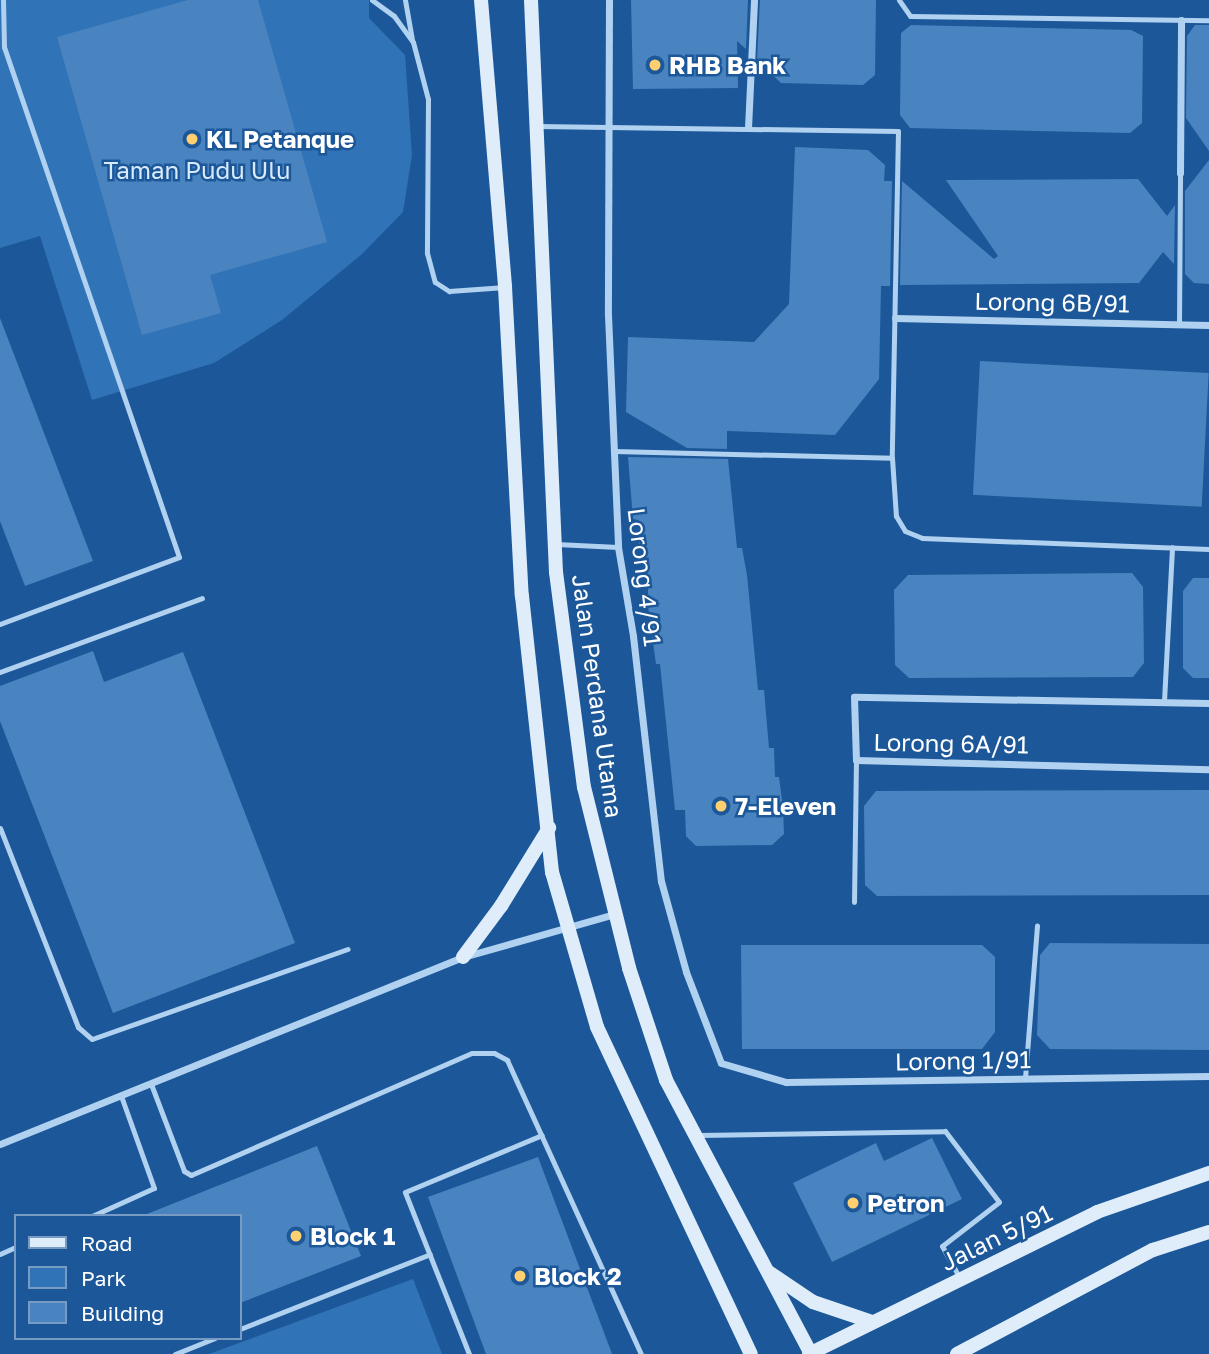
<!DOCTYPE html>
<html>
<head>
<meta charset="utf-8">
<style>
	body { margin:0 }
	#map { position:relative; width:1209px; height:1354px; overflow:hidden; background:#1c5899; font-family:"Golos Text",sans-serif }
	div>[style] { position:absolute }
	.green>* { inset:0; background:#3073b6 }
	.building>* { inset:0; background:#4984c0; transform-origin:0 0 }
	.lane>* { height:5px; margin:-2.5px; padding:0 2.5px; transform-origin:2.5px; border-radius:2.5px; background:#b1d1f0 }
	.street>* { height:7px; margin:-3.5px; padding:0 3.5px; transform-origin:3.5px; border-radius:3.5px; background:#b1d1f0 }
	.secondary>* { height:14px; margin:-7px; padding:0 7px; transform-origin:7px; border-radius:7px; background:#dfedfb }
	.dots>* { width:19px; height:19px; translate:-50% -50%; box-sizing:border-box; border:4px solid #1c5899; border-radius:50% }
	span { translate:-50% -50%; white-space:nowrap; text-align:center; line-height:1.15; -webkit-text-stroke:5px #1c5899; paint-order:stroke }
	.poi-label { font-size:24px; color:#fff; font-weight:700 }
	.left { translate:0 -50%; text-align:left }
	.park-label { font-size:24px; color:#d8eafb }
	.street-label { font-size:24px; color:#fff }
	.legend { position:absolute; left:14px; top:1214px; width:228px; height:126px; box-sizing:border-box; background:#1c5899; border:2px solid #779bc2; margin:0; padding:9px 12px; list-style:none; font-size:21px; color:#fff }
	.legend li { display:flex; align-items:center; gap:14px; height:35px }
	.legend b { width:35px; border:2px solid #779bc2 }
</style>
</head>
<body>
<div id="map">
	<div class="green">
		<i style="clip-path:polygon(0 0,369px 0,369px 18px,405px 55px,412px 155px,403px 212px,362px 254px,282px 320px,214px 363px,92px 400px,40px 236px,0 248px)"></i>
		<i style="clip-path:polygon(413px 1279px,442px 1354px,209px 1354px)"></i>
	</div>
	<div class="building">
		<i style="clip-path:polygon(188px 0,258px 0,327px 242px,210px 275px,221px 313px,142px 335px,57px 37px)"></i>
		<i style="clip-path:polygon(631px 0,748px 0,746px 49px,737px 41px,738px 88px,633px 89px)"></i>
		<i style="clip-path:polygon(760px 0,876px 0,875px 75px,863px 85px,781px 83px,757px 60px)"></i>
		<i style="clip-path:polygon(911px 25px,1131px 30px,1143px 36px,1142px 123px,1130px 133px,910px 128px,900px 115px,901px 33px)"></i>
		<i style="clip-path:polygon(1195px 25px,1209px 25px,1209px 151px,1186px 118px,1187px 36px)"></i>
		<i style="clip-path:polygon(795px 147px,868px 150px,885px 165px,884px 181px,892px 181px,890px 286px,881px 286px,879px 379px,835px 435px,727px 431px,727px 449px,687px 448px,626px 412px,628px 337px,754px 342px,789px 304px)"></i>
		<i style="clip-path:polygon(1209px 160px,1209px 284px,1194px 283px,1185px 274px,1185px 191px)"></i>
		<i style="clip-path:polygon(1138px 179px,1167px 216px,1175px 205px,1174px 264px,1163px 252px,1139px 283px,900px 285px,902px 181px,994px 259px,998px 256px,946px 180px)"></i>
		<i style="clip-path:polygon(0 318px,93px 561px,25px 586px,0 521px)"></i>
		<i style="left:980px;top:361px;width:229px;height:134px;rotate:3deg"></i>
		<i style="clip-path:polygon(628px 457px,728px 459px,737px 548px,742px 548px,747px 575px,758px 690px,764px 690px,769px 748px,774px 748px,775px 777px,779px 777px,783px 808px,784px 834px,772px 845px,696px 846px,686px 836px,685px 810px,675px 810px,660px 664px,656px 664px,648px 607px,648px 577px,643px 577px,643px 550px,639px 550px,638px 520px,633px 519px)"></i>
		<i style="clip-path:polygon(1132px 573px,1143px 587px,1144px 663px,1133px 677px,909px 678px,895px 665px,894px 590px,908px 575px)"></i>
		<i style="clip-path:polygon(1193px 578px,1209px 578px,1209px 678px,1193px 678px,1183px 668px,1183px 591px)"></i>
		<i style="clip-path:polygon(93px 651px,104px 682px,183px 652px,295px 943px,113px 1013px,0 721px,0 686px)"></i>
		<i style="clip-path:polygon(1209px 790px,1209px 895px,877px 896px,865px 885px,864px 806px,876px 791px)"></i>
		<i style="clip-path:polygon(1050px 943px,1209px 944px,1209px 1050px,1050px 1049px,1037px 1035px,1040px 955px)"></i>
		<i style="clip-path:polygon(741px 945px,982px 945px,995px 957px,995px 1032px,982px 1049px,742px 1049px)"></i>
		<i style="clip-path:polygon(932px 1138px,962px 1199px,832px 1262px,793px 1183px,876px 1143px,884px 1161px)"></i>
		<i style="clip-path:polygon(317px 1146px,361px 1256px,240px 1303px,240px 1216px,142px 1216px)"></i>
		<i style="clip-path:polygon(538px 1157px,612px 1354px,486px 1354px,428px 1197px)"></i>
	</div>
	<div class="lane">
		<i style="left:372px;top:0;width:27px;rotate:36deg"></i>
		<i style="left:394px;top:16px;width:32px;rotate:54deg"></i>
		<i style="left:413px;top:42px;width:59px;rotate:75.3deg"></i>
		<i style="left:428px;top:99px;width:154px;rotate:90.4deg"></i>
		<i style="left:427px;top:253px;width:30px;rotate:75deg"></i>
		<i style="left:435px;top:282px;width:17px;rotate:33deg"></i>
		<i style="left:449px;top:291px;width:56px;rotate:-4.1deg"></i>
		<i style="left:405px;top:0;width:40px;rotate:80deg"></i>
		<i style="left:899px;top:0;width:19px;rotate:55deg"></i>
		<i style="left:910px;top:16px;width:299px;rotate:0.8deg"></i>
		<i style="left:538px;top:126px;width:360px;rotate:0.8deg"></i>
		<i style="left:898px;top:131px;width:327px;rotate:91.1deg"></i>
		<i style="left:892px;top:458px;width:58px;rotate:86.1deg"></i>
		<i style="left:896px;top:516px;width:17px;rotate:59deg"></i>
		<i style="left:905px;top:531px;width:18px;rotate:22deg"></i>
		<i style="left:922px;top:538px;width:287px;rotate:2.2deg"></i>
		<i style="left:1179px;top:324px;width:151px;rotate:-89.6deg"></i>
		<i style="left:614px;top:451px;width:278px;rotate:1.4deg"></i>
		<i style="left:556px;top:544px;width:62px;rotate:2.8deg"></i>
		<i style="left:0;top:624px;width:191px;rotate:-20.5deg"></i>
		<i style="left:179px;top:557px;width:539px;rotate:-108.94deg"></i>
		<i style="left:4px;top:47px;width:47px;rotate:-91.2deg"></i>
		<i style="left:0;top:672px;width:215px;rotate:-20.1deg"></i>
		<i style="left:1164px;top:701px;width:154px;rotate:-87deg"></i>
		<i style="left:0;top:828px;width:214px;rotate:68.6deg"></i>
		<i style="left:78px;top:1027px;width:18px;rotate:41deg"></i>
		<i style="left:92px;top:1039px;width:271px;rotate:-19.4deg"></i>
		<i style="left:854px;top:902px;width:142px;rotate:-89.2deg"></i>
		<i style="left:1025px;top:1078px;width:153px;rotate:-85.5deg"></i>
		<i style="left:151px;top:1084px;width:93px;rotate:69.2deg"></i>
		<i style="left:184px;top:1171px;width:8px;rotate:30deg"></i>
		<i style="left:191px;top:1175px;width:306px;rotate:-23.5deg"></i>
		<i style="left:472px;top:1053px;width:22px"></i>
		<i style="left:494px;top:1053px;width:15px;rotate:28deg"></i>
		<i style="left:507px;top:1060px;width:323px;rotate:65.5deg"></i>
		<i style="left:699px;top:1135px;width:246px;rotate:-0.9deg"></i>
		<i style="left:945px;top:1131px;width:89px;rotate:52.7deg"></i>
		<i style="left:999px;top:1202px;width:72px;rotate:142.3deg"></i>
		<i style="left:942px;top:1246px;width:35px;rotate:61deg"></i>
		<i style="left:92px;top:1216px;width:68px;rotate:-24.3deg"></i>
		<i style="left:154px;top:1188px;width:98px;rotate:-109.7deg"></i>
		<i style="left:0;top:1254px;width:17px;rotate:-24deg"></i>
		<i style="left:240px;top:1329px;width:204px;rotate:-21.5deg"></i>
		<i style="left:175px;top:1354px;width:43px;rotate:-21.8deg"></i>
		<i style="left:469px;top:1354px;width:174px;rotate:-111.6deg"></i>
		<i style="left:405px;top:1192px;width:148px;rotate:-22.6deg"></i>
	</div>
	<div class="street">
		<i style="left:609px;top:0;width:315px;rotate:90.2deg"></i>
		<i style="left:608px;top:315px;width:232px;rotate:87.5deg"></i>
		<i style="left:618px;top:547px;width:90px;rotate:80.4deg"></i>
		<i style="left:633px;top:636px;width:247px;rotate:83.5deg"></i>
		<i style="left:661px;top:881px;width:94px;rotate:74.6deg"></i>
		<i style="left:686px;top:972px;width:97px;rotate:69deg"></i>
		<i style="left:721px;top:1063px;width:68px;rotate:16.3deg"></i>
		<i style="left:786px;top:1082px;width:423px;rotate:-0.8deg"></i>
		<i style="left:748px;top:128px;width:128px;rotate:-87.3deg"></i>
		<i style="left:1180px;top:173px;width:153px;rotate:-89.6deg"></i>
		<i style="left:895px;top:318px;width:314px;rotate:1.3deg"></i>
		<i style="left:1209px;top:703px;width:355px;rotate:-179deg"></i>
		<i style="left:854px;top:697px;width:63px;rotate:88.2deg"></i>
		<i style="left:856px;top:760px;width:353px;rotate:1.5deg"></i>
		<i style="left:0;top:1144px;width:499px;rotate:-22deg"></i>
		<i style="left:463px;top:957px;width:158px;rotate:-15.8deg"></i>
	</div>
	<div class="secondary">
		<i style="left:481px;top:0;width:288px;rotate:85.2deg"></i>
		<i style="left:505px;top:287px;width:309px;rotate:86.9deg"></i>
		<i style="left:522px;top:596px;width:278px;rotate:83.8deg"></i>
		<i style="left:552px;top:872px;width:161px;rotate:73.8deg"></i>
		<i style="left:597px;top:1027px;width:361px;rotate:64.8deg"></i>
		<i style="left:531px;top:0;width:573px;rotate:87.5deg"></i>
		<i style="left:556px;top:572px;width:217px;rotate:82.6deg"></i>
		<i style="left:584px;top:787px;width:187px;rotate:76deg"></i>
		<i style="left:629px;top:968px;width:118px;rotate:71.7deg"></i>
		<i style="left:666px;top:1080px;width:310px;rotate:62.1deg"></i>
		<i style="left:463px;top:957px;width:64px;rotate:-53.3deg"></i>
		<i style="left:501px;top:906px;width:92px;rotate:-58.4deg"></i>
		<i style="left:770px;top:1273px;width:52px;rotate:34deg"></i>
		<i style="left:813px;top:1302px;width:62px;rotate:18.7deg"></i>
		<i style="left:809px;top:1354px;width:321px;rotate:-26.2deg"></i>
		<i style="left:1097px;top:1212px;width:119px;rotate:-19.2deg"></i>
		<i style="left:957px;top:1354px;width:222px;rotate:-28deg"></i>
		<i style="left:1153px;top:1250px;width:59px;rotate:-17.8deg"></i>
	</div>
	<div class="dots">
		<i style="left:655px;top:65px;background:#ffcf70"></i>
		<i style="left:192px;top:139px;background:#ffcf70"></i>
		<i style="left:721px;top:806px;background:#ffcf70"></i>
		<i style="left:853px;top:1203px;background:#ffcf70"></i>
		<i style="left:296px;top:1236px;background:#ffcf70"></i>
		<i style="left:520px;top:1276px;background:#ffcf70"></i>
	</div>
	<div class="poi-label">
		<span class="left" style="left:669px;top:65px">RHB Bank</span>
		<span class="left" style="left:206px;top:139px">KL Petanque</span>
		<span class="left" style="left:735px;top:806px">7-Eleven</span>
		<span class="left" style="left:867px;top:1203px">Petron</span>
		<span class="left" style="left:310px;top:1236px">Block 1</span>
		<span class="left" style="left:534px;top:1276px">Block 2</span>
	</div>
	<div class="park-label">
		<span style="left:197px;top:170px">Taman Pudu Ulu</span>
	</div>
	<div class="street-label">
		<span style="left:1052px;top:302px;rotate:1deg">Lorong 6B/91</span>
		<span style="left:645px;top:577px;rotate:83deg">Lorong 4/91</span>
		<span style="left:598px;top:696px;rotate:82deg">Jalan Perdana Utama</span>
		<span style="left:951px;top:743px;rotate:1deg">Lorong 6A/91</span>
		<span style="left:963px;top:1060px;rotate:-1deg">Lorong 1/91</span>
		<span style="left:996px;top:1237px;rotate:-26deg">Jalan 5/91</span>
	</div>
	<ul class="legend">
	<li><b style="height:9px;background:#dfedfb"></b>Road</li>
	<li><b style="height:19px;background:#3073b6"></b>Park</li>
	<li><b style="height:19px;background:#4984c0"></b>Building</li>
	</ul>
</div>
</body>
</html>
